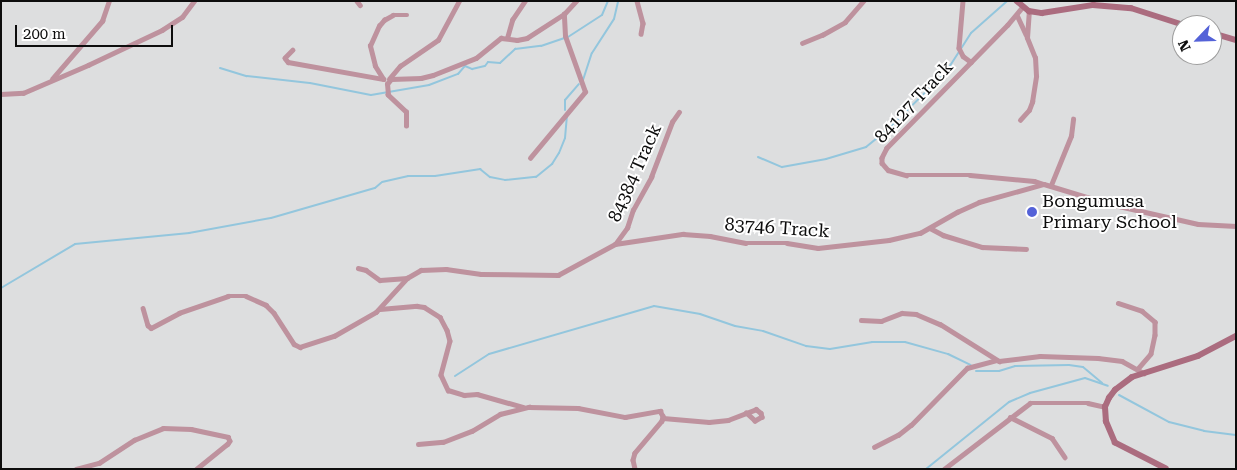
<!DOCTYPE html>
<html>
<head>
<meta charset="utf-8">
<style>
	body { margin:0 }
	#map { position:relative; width:1237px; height:470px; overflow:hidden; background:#dddedf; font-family:"Roboto Serif",serif }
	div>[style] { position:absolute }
	.stream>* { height:2px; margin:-1px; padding:0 1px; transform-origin:1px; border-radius:1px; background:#93c6dd }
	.street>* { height:4.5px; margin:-2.25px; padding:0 2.25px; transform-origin:2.25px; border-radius:2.25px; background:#be929e }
	.secondary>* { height:5.5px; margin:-2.75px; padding:0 2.75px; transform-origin:2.75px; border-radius:2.75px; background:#ab6c7f }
	.dots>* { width:14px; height:14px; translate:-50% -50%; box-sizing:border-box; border:2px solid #fff; border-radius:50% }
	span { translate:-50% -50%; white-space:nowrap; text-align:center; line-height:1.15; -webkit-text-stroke:4px #fff; paint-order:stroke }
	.street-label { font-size:18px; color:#0d0d0d }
	.poi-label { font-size:18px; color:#0d0d0d }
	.left { translate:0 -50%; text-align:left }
	.frame { position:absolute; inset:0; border:2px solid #0d0d0d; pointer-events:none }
	.north { position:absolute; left:1172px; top:15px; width:50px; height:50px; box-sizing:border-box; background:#fff; border:1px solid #9e9e9e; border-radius:50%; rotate:246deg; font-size:14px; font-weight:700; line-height:20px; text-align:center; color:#0d0d0d }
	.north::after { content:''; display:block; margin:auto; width:18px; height:22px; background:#5462d8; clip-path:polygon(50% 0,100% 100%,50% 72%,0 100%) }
	.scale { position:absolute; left:15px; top:25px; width:158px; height:22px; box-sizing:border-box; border:2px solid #0d0d0d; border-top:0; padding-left:6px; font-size:15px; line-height:18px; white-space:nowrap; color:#0d0d0d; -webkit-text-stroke:4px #fff; paint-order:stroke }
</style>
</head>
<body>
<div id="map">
	<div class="stream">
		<i style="left:568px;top:37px;width:40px;rotate:-32.9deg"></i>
		<i style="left:602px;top:15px;width:15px;rotate:-67deg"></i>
		<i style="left:220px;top:68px;width:28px;rotate:17deg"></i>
		<i style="left:247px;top:76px;width:63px;rotate:6.3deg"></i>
		<i style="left:310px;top:83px;width:62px;rotate:11.1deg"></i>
		<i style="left:371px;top:95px;width:59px;rotate:-9.8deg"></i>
		<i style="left:429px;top:85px;width:31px;rotate:-21deg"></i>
		<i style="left:458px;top:74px;width:11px;rotate:-49deg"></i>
		<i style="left:465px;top:66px;width:8px;rotate:23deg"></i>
		<i style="left:472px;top:69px;width:13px;rotate:-13deg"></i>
		<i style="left:485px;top:66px;width:5px;rotate:-53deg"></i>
		<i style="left:488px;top:62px;width:12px;rotate:5deg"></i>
		<i style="left:500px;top:63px;width:21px;rotate:-43deg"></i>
		<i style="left:515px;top:49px;width:26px;rotate:-7deg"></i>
		<i style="left:541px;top:46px;width:24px;rotate:-19deg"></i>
		<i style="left:583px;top:80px;width:28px;rotate:-72deg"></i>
		<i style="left:592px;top:53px;width:40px;rotate:-57.1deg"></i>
		<i style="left:614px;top:19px;width:18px;rotate:-77deg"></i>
		<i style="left:565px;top:110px;width:10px;rotate:-90deg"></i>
		<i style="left:565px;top:100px;width:21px;rotate:-49deg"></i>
		<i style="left:758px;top:157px;width:26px;rotate:23deg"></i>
		<i style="left:782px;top:167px;width:45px;rotate:-10.3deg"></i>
		<i style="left:826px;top:159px;width:42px;rotate:-16.7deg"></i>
		<i style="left:866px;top:147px;width:26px;rotate:-39deg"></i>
		<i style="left:886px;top:131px;width:84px;rotate:-44.5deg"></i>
		<i style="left:946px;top:72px;width:46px;rotate:-57.3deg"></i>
		<i style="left:971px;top:33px;width:48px;rotate:-41.6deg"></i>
		<i style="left:382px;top:182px;width:27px;rotate:-13deg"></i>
		<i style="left:408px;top:176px;width:27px"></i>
		<i style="left:435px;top:176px;width:46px;rotate:-8.8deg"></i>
		<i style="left:480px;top:169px;width:13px;rotate:39deg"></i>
		<i style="left:490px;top:177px;width:15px;rotate:11deg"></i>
		<i style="left:505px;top:180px;width:31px;rotate:-6deg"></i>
		<i style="left:536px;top:177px;width:21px;rotate:-39deg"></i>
		<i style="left:552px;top:164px;width:13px;rotate:-58deg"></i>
		<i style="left:559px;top:153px;width:16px;rotate:-68deg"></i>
		<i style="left:565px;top:138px;width:23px;rotate:-85deg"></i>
		<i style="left:1px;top:288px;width:86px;rotate:-30.7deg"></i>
		<i style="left:75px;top:244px;width:115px;rotate:-5.5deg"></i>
		<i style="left:189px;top:233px;width:83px;rotate:-10.4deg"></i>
		<i style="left:271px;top:218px;width:108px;rotate:-16.1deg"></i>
		<i style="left:375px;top:188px;width:8px;rotate:-40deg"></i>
		<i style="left:976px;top:371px;width:23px"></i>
		<i style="left:999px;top:371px;width:17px;rotate:-17deg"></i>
		<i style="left:1015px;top:366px;width:54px;rotate:-1.1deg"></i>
		<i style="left:1069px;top:365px;width:14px;rotate:8deg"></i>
		<i style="left:1083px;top:367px;width:25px;rotate:40deg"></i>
		<i style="left:455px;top:376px;width:40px;rotate:-32.9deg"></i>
		<i style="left:489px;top:354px;width:172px;rotate:-16.2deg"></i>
		<i style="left:654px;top:306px;width:47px;rotate:9.9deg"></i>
		<i style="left:700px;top:314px;width:37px;rotate:19deg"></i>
		<i style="left:735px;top:326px;width:28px;rotate:10deg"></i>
		<i style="left:763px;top:331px;width:46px;rotate:19.2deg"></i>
		<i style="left:806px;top:346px;width:24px;rotate:7deg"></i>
		<i style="left:830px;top:349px;width:43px;rotate:-9.5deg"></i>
		<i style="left:872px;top:342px;width:33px"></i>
		<i style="left:905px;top:342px;width:45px;rotate:15.6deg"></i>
		<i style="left:948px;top:354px;width:25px;rotate:26deg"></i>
		<i style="left:1119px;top:395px;width:57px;rotate:28.4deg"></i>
		<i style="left:1169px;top:422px;width:36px;rotate:14deg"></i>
		<i style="left:1204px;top:431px;width:32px;rotate:7deg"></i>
		<i style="left:926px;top:469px;width:107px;rotate:-38.9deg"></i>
		<i style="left:1009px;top:402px;width:23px;rotate:-23deg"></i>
		<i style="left:1030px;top:393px;width:57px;rotate:-15.3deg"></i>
		<i style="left:1085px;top:378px;width:24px;rotate:19deg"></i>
	</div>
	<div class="street">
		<i style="left:357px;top:1px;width:5px;rotate:53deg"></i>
		<i style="left:637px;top:1px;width:23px;rotate:75deg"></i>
		<i style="left:643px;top:23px;width:11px;rotate:100deg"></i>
		<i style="left:963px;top:1px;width:47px;rotate:94.9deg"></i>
		<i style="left:959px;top:48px;width:9px;rotate:63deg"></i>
		<i style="left:963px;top:56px;width:10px;rotate:37deg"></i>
		<i style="left:1023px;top:7px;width:23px;rotate:130deg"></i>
		<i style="left:1008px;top:25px;width:173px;rotate:134.5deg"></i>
		<i style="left:887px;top:148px;width:11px;rotate:117deg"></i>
		<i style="left:882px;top:158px;width:5px;rotate:90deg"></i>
		<i style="left:882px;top:163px;width:9px;rotate:49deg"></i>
		<i style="left:888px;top:170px;width:19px;rotate:16deg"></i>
		<i style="left:906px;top:175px;width:64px"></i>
		<i style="left:970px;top:175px;width:64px;rotate:5.4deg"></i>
		<i style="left:1034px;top:181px;width:9px;rotate:18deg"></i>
		<i style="left:1017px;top:15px;width:21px;rotate:65deg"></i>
		<i style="left:507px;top:38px;width:19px;rotate:-74deg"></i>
		<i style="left:512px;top:20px;width:23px;rotate:-56deg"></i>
		<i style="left:802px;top:43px;width:22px;rotate:-22deg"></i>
		<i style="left:822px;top:35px;width:26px;rotate:-29deg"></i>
		<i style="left:845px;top:22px;width:28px;rotate:-49deg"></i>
		<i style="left:293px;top:50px;width:11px;rotate:135deg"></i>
		<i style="left:285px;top:58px;width:5px;rotate:53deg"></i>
		<i style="left:288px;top:62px;width:97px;rotate:10.1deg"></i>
		<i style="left:52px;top:79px;width:77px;rotate:-49.2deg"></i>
		<i style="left:102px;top:21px;width:21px;rotate:-71deg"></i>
		<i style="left:383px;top:79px;width:15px;rotate:-122deg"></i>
		<i style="left:375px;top:66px;width:21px;rotate:-104deg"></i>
		<i style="left:370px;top:46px;width:22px;rotate:-66deg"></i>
		<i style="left:379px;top:26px;width:8px;rotate:-50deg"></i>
		<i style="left:384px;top:20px;width:10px;rotate:-29deg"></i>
		<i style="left:393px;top:15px;width:14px"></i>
		<i style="left:389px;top:79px;width:17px;rotate:-50deg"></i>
		<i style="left:400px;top:66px;width:46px;rotate:-34.4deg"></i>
		<i style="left:438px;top:40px;width:44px;rotate:-61.7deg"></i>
		<i style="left:1px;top:94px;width:22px;rotate:-3deg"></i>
		<i style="left:23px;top:93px;width:71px;rotate:-23.3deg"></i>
		<i style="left:88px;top:65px;width:82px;rotate:-25.3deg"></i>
		<i style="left:162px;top:30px;width:24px;rotate:-33deg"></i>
		<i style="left:182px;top:17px;width:20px;rotate:-53deg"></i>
		<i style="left:1020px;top:120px;width:13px;rotate:-48deg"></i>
		<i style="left:1029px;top:110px;width:9px;rotate:-69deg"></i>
		<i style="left:1032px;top:102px;width:26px;rotate:-81deg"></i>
		<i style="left:1036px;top:76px;width:18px;rotate:-93deg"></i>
		<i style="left:1035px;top:58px;width:22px;rotate:-112deg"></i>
		<i style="left:1027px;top:38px;width:27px;rotate:-86deg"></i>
		<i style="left:406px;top:126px;width:14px;rotate:-90deg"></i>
		<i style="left:406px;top:112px;width:25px;rotate:-137deg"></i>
		<i style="left:388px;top:95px;width:11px;rotate:-95deg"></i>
		<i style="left:387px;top:84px;width:6px;rotate:-51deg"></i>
		<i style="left:391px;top:79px;width:30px;rotate:-2deg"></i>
		<i style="left:421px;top:78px;width:12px;rotate:-14deg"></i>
		<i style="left:433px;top:75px;width:46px;rotate:-21.6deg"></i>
		<i style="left:476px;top:58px;width:32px;rotate:-39deg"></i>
		<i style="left:501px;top:38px;width:16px;rotate:7deg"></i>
		<i style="left:517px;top:40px;width:10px;rotate:-11deg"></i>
		<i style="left:527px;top:38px;width:44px;rotate:-33deg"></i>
		<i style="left:564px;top:14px;width:18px;rotate:-47deg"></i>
		<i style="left:530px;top:158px;width:86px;rotate:-50.2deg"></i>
		<i style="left:585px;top:92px;width:59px;rotate:-109.7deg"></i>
		<i style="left:565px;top:36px;width:22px;rotate:-93deg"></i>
		<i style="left:1051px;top:185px;width:53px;rotate:-67.8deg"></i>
		<i style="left:1071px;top:136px;width:17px;rotate:-83deg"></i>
		<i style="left:930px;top:228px;width:15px;rotate:28deg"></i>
		<i style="left:943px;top:235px;width:41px;rotate:17.1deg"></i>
		<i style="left:982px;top:247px;width:44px;rotate:2.6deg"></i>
		<i style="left:616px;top:243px;width:19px;rotate:-54deg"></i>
		<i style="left:627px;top:228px;width:19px;rotate:-72deg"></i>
		<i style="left:633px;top:210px;width:38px;rotate:-61deg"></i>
		<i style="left:651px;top:177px;width:59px;rotate:-69.1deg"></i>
		<i style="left:672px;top:122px;width:12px;rotate:-55deg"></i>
		<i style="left:358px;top:268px;width:8px;rotate:14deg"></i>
		<i style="left:366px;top:270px;width:17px;rotate:36deg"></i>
		<i style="left:380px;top:280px;width:27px;rotate:-4deg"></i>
		<i style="left:1118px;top:303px;width:25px;rotate:18deg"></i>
		<i style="left:1142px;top:311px;width:17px;rotate:40deg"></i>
		<i style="left:1155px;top:322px;width:13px;rotate:90deg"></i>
		<i style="left:1155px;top:335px;width:19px;rotate:102deg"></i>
		<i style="left:1151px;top:354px;width:20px;rotate:131deg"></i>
		<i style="left:143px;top:308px;width:18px;rotate:74deg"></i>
		<i style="left:148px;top:325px;width:4px;rotate:45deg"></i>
		<i style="left:151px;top:328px;width:32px;rotate:-28deg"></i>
		<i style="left:179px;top:313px;width:52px;rotate:-19.1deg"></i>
		<i style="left:228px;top:296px;width:18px"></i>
		<i style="left:246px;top:296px;width:22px;rotate:24deg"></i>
		<i style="left:266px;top:305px;width:11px;rotate:45deg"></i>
		<i style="left:274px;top:313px;width:37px;rotate:57deg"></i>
		<i style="left:294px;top:344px;width:7px;rotate:27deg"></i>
		<i style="left:300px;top:347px;width:36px;rotate:-18deg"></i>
		<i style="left:334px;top:336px;width:48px;rotate:-29.7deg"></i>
		<i style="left:376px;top:312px;width:46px;rotate:-47.6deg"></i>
		<i style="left:407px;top:278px;width:16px;rotate:-30deg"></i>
		<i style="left:421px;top:270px;width:25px;rotate:-2deg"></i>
		<i style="left:446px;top:269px;width:35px;rotate:8deg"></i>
		<i style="left:481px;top:274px;width:77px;rotate:0.7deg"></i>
		<i style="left:558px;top:275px;width:65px;rotate:-28.5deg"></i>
		<i style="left:615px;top:244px;width:69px;rotate:-8.4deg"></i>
		<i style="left:683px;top:234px;width:27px;rotate:4deg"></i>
		<i style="left:710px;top:236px;width:36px;rotate:11deg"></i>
		<i style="left:745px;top:243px;width:42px"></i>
		<i style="left:787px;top:243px;width:31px;rotate:9deg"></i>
		<i style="left:818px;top:248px;width:71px;rotate:-6.4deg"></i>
		<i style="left:889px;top:240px;width:32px;rotate:-13deg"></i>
		<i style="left:920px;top:233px;width:43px;rotate:-29.6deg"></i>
		<i style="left:957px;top:212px;width:24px;rotate:-24deg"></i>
		<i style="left:979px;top:202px;width:67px;rotate:-15.5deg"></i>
		<i style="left:1044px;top:184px;width:69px;rotate:16.9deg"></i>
		<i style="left:1110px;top:204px;width:90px;rotate:12.8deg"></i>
		<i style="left:1198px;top:224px;width:38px;rotate:3deg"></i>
		<i style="left:380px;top:309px;width:37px;rotate:-5deg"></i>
		<i style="left:417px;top:306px;width:7px;rotate:8deg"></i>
		<i style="left:424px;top:307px;width:19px;rotate:32deg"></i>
		<i style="left:440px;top:317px;width:15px;rotate:62deg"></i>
		<i style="left:447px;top:330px;width:11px;rotate:75deg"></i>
		<i style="left:450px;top:341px;width:35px;rotate:105deg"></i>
		<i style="left:441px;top:375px;width:17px;rotate:65deg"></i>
		<i style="left:448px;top:390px;width:17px;rotate:17deg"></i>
		<i style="left:464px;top:395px;width:13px;rotate:-4deg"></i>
		<i style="left:477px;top:394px;width:48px;rotate:15.8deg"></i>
		<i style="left:861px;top:320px;width:20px;rotate:3deg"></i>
		<i style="left:881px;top:321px;width:22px;rotate:-21deg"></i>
		<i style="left:902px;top:313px;width:14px;rotate:4deg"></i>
		<i style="left:916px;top:314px;width:26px;rotate:23deg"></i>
		<i style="left:940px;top:324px;width:70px;rotate:32.1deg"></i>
		<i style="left:999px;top:361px;width:41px;rotate:-7deg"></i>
		<i style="left:1040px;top:356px;width:58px;rotate:2deg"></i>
		<i style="left:1098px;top:358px;width:24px;rotate:7deg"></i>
		<i style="left:1122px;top:361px;width:25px;rotate:29deg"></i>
		<i style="left:1010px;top:417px;width:47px;rotate:26.6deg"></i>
		<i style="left:1052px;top:438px;width:23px;rotate:56deg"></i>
		<i style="left:663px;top:418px;width:46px;rotate:5deg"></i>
		<i style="left:709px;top:422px;width:19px;rotate:-6deg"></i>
		<i style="left:728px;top:420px;width:30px;rotate:-21deg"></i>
		<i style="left:756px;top:409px;width:6px;rotate:39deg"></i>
		<i style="left:761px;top:413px;width:4px;rotate:76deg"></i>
		<i style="left:762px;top:417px;width:8px;rotate:150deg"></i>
		<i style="left:755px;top:421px;width:12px;rotate:-138deg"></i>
		<i style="left:418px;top:444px;width:25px;rotate:-5deg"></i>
		<i style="left:443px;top:442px;width:31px;rotate:-21deg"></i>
		<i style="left:472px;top:431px;width:33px;rotate:-31deg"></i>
		<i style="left:500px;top:414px;width:30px;rotate:-14deg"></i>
		<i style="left:529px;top:407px;width:49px;rotate:1.2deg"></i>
		<i style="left:578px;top:408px;width:48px;rotate:10.8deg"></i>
		<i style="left:625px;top:417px;width:36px;rotate:-10deg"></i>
		<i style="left:660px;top:411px;width:6px;rotate:59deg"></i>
		<i style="left:663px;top:416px;width:5px;rotate:101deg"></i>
		<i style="left:662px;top:421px;width:42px;rotate:130.2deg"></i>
		<i style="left:635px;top:453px;width:7px;rotate:106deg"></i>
		<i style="left:633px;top:460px;width:9px;rotate:77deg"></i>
		<i style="left:874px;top:447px;width:27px;rotate:-27deg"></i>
		<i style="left:898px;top:435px;width:16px;rotate:-38deg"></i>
		<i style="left:911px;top:425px;width:80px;rotate:-45.5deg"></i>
		<i style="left:967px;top:368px;width:30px;rotate:-15deg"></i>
		<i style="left:76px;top:469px;width:24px;rotate:-15deg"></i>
		<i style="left:99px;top:463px;width:42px;rotate:-33.3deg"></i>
		<i style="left:134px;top:440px;width:31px;rotate:-22deg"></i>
		<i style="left:163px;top:428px;width:28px;rotate:2deg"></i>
		<i style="left:191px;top:429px;width:38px;rotate:12deg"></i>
		<i style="left:228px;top:437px;width:4px;rotate:63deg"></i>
		<i style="left:230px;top:441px;width:4px;rotate:124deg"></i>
		<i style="left:228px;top:444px;width:40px;rotate:141deg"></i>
		<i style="left:944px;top:469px;width:108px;rotate:-37.5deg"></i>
		<i style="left:1030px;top:403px;width:58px"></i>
		<i style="left:1088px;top:403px;width:17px;rotate:13deg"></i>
	</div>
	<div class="secondary">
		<i style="left:1017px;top:1px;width:16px;rotate:40deg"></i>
		<i style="left:1029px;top:11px;width:13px;rotate:9deg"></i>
		<i style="left:1042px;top:13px;width:52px;rotate:-8.9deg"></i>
		<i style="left:1093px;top:5px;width:38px;rotate:5deg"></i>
		<i style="left:1131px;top:8px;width:56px;rotate:17.8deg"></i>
		<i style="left:1212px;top:33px;width:25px;rotate:16deg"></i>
		<i style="left:1166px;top:469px;width:57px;rotate:-153deg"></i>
		<i style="left:1115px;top:443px;width:23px;rotate:-113deg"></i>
		<i style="left:1106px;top:422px;width:15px;rotate:-94deg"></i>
		<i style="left:1105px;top:407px;width:10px;rotate:-66deg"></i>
		<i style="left:1109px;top:398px;width:10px;rotate:-53deg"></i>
		<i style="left:1115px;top:390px;width:21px;rotate:-37deg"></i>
		<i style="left:1132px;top:377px;width:69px;rotate:-17.7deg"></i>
		<i style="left:1198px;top:356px;width:43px;rotate:-27.8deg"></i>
	</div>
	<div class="dots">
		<i style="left:1032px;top:212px;background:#5462d8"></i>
	</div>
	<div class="street-label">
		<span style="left:914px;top:102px;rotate:-47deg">84127 Track</span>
		<span style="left:635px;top:173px;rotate:-66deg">84384 Track</span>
		<span style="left:777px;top:228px;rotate:4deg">83746 Track</span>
	</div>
	<div class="poi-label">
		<span class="left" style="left:1042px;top:212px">Bongumusa<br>Primary School</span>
	</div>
	<div class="frame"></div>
	<div class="north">N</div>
	<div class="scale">200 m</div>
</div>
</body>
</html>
